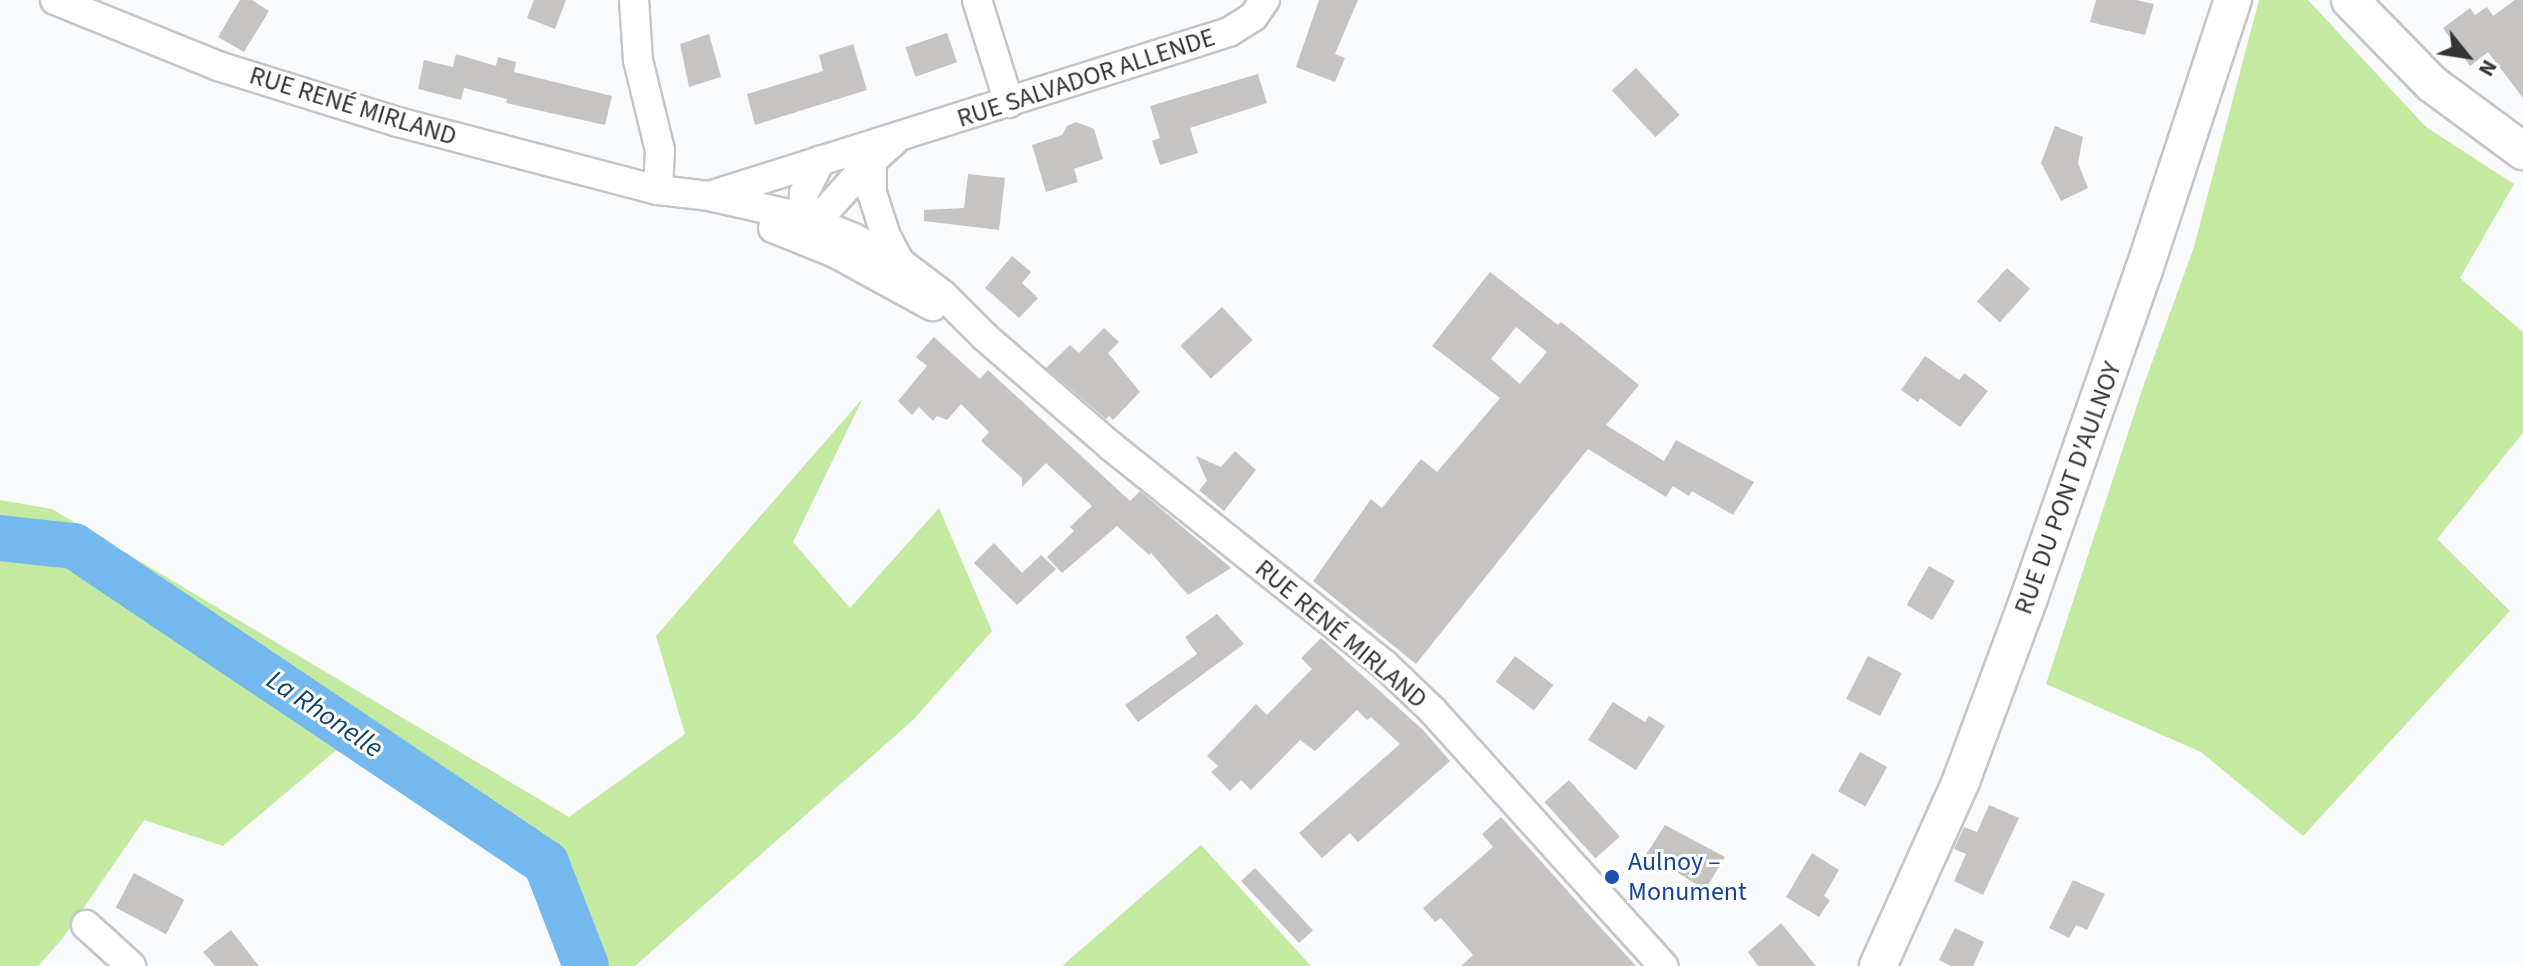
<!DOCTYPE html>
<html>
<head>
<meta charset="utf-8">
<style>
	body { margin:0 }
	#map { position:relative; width:2523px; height:966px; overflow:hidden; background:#f8fafc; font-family:"Source Sans 3",sans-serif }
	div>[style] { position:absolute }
	.green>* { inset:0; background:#c4e9a1 }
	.river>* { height:46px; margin:-23px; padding:0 23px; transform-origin:23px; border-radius:23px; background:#73b8ef }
	.building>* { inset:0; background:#c6c4c2; transform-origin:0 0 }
	.roads { filter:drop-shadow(2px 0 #c3c5c7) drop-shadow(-2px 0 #c3c5c7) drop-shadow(0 2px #c3c5c7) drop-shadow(0 -2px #c3c5c7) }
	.minor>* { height:28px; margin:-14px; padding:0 14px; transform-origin:14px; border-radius:14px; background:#fff }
	.tertiary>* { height:36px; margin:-18px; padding:0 18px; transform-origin:18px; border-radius:18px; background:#fff }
	.dots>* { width:22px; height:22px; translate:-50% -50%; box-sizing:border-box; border:4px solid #fff; border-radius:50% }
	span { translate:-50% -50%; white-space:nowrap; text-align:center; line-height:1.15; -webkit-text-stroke:6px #fff; paint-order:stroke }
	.street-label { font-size:26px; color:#343435 }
	.transit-label { font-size:26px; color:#164399 }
	.left { translate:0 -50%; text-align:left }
	.water-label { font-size:28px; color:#104569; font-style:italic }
	.north { position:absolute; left:2427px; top:16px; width:80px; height:80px; -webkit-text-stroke:6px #fff; paint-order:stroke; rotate:120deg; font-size:22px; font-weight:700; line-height:32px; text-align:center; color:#343435 }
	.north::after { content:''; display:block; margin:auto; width:28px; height:36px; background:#343435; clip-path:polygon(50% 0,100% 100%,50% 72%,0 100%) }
</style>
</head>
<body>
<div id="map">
	<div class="green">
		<i style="clip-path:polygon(2259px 0,2308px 0,2426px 127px,2514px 184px,2460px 278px,2523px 332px,2523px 433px,2437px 539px,2510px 611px,2303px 836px,2201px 752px,2046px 684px,2143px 387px,2194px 247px)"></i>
		<i style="clip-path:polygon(863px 398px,793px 542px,850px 608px,939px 508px,992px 631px,913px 720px,635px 966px,569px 966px,524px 866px,347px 741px,223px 846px,144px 820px,63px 938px,38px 966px,0 966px,0 500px,52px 509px,569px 817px,685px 734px,656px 636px)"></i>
		<i style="clip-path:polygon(1201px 845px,1311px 966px,1062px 966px)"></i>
	</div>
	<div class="river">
		<i style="left:0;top:538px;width:74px;rotate:6.2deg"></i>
		<i style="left:74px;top:546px;width:569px;rotate:33.89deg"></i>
		<i style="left:546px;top:863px;width:110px;rotate:68.8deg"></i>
	</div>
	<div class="building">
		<i style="clip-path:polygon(240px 0,252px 0,269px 11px,244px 52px,218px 37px)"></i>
		<i style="clip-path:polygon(534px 0,566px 0,555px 29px,527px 18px)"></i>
		<i style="clip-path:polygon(1319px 0,1358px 0,1335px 54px,1345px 58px,1335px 82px,1296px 67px)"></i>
		<i style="clip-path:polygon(2096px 0,2136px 0,2154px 4px,2145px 35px,2090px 22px)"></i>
		<i style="clip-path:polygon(2515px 0,2523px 0,2523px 98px,2488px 52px,2470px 66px,2443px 28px,2470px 8px,2475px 15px,2487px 7px,2493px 16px)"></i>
		<i style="left:947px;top:33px;width:31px;height:44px;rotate:71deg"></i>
		<i style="clip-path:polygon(709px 34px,721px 77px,689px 87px,680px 44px)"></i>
		<i style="clip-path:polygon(853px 44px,867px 90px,755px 125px,747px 94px,823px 71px,819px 55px)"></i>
		<i style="clip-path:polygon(456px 54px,496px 66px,498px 57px,516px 62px,514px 72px,612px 96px,605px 125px,506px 103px,507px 99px,464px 88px,461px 100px,418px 89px,424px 60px,453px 67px)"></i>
		<i style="left:1636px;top:68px;width:64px;height:33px;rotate:47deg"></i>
		<i style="clip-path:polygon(1258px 74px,1267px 103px,1190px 128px,1198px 153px,1160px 165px,1152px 141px,1160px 138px,1150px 106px)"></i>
		<i style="clip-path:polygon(1076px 122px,1094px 129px,1103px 159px,1074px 169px,1078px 182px,1046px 192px,1032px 145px,1062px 135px,1067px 126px)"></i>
		<i style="clip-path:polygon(2055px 126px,2083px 137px,2078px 163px,2088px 188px,2061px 201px,2041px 163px)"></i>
		<i style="clip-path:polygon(968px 174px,1005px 178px,999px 230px,924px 221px,924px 210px,964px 208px)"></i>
		<i style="clip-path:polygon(1012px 256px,1031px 272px,1022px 283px,1038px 298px,1019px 318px,985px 288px)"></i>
		<i style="left:2007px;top:268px;width:31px;height:45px;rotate:42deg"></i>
		<i style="clip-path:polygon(evenodd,1490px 272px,1558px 325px,1561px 322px,1639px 385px,1606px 425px,1664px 461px,1676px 440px,1754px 482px,1733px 515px,1692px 491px,1689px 496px,1673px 486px,1666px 497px,1588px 449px,1416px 664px,1313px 581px,1371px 499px,1382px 508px,1421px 459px,1437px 472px,1500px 398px,1432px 346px,1490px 272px,1516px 327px,1547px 352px,1520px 384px,1491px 359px,1516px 327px)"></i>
		<i style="left:1222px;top:307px;width:45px;height:57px;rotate:47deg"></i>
		<i style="clip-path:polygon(1104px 328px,1119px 342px,1108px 353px,1140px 392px,1113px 420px,1109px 416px,1106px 419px,1046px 368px,1070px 345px,1079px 353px)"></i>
		<i style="clip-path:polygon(934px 337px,980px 379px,988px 370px,1130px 501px,1140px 491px,1231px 568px,1188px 595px,1151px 553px,1149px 555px,1117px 526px,1062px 573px,1047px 557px,1074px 531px,1070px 527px,1092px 506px,1046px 463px,1022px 487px,1022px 478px,981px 441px,989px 432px,961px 404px,947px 420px,937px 416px,933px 421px,919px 407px,912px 415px,898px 401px,927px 366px,916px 357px)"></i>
		<i style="clip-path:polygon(1925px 356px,1959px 380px,1964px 373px,1988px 391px,1960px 427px,1920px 398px,1918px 402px,1901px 390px)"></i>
		<i style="clip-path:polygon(1235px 451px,1256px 470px,1224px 511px,1199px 490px,1207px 481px,1196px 456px,1221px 467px)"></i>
		<i style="clip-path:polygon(994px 543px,1022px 573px,1041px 555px,1056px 569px,1017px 605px,974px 563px)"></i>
		<i style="left:1929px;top:566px;width:30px;height:45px;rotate:30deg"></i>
		<i style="clip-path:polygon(1217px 614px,1244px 644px,1138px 722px,1125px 705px,1197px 654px,1185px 637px)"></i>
		<i style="clip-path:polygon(1321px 638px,1423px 730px,1450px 761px,1358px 842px,1350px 833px,1322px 858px,1299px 833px,1400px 744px,1371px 717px,1367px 720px,1357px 710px,1315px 751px,1300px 740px,1251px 790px,1241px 780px,1230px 791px,1211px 772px,1218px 766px,1207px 756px,1256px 704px,1267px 715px,1312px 669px,1301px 658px)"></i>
		<i style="left:1515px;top:656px;width:48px;height:32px;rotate:37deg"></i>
		<i style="left:1868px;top:656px;width:38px;height:48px;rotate:27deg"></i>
		<i style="clip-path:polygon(1613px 702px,1645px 722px,1649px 716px,1665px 726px,1636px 770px,1588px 740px)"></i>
		<i style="left:1860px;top:752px;width:31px;height:45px;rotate:29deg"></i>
		<i style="left:1569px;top:780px;width:76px;height:33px;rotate:48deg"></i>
		<i style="clip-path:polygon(1989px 805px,2019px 818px,1983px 895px,1954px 881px,1966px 854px,1954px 849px,1964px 827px,1977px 832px)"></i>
		<i style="clip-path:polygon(1501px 817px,1590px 916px,1636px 966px,1461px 966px,1473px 955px,1441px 918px,1435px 922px,1423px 908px,1493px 847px,1482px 834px)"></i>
		<i style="clip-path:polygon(1665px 825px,1725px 857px,1705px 890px,1664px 864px,1660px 870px,1643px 859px)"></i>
		<i style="clip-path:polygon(1812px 853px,1839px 870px,1824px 896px,1830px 900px,1819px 917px,1786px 897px)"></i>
		<i style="left:1255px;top:868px;width:85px;height:19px;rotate:47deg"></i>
		<i style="left:134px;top:873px;width:57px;height:39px;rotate:28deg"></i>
		<i style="clip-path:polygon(2073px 880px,2105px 894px,2087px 930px,2076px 925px,2069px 938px,2049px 928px)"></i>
		<i style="clip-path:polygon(1781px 923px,1816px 966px,1758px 966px,1748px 952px)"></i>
		<i style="clip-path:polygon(1955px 928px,1984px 942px,1973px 966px,1951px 966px,1939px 960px)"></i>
		<i style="clip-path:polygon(231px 930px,259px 966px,215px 966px,203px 952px)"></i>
	</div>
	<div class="roads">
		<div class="minor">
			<i style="left:55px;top:0;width:176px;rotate:22deg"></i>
			<i style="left:218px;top:66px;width:189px;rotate:17.3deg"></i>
			<i style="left:398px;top:122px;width:269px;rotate:14.7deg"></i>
			<i style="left:658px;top:190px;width:51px;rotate:6.7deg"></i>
			<i style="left:709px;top:196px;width:95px;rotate:12.7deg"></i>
			<i style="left:802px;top:217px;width:56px;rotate:22deg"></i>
			<i style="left:854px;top:238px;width:55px;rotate:28.4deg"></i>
			<i style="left:902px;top:264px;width:51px;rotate:37.1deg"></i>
			<i style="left:943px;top:295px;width:59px;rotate:45deg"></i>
			<i style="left:985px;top:337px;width:168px;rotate:40.9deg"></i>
			<i style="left:1112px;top:447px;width:349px;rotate:38.6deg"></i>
			<i style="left:1385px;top:665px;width:65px;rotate:43.8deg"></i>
			<i style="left:1432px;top:710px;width:345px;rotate:47.9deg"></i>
			<i style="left:634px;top:0;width:60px;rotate:86.2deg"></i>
			<i style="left:638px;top:60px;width:93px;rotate:76.3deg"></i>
			<i style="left:660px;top:150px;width:40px;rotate:92.9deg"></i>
			<i style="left:977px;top:0;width:108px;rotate:72.7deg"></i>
			<i style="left:872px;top:160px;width:33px;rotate:90deg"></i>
			<i style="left:872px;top:193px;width:45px;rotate:72deg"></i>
			<i style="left:886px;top:236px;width:32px;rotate:62deg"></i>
			<i style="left:712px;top:195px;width:542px;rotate:-17.5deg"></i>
			<i style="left:1229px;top:32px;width:28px;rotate:-32deg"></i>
			<i style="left:1253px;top:17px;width:21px;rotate:-55deg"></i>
			<i style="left:773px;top:228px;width:67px;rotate:22deg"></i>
			<i style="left:835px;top:253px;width:111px;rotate:28.7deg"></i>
			<i style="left:802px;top:232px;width:39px;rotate:-87deg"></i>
			<i style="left:804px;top:193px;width:37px;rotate:-63deg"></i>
			<i style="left:806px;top:233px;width:89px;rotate:-48.2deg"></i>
			<i style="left:865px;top:167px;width:38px;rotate:-42deg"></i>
			<i style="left:86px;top:925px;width:61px;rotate:42.3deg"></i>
		</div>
		<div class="tertiary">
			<i style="left:2350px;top:0;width:117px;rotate:45.7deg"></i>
			<i style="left:2432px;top:84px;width:113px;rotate:36.4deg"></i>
			<i style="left:1878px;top:966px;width:203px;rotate:-65.8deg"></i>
			<i style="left:1961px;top:781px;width:195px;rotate:-69.6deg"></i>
			<i style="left:2029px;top:598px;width:348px;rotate:-70.7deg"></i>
			<i style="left:2144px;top:270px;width:284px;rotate:-71.8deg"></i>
		</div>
	</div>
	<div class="dots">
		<i style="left:1612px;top:877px;background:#1a4fb4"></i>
	</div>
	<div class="street-label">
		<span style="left:1086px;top:78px;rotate:-18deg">RUE SALVADOR ALLENDE</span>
		<span style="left:353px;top:106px;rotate:17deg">RUE RENÉ MIRLAND</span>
		<span style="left:2068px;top:488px;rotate:-70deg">RUE DU PONT D'AULNOY</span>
		<span style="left:1341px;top:634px;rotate:40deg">RUE RENÉ MIRLAND</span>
	</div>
	<div class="transit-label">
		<span class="left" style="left:1628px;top:877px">Aulnoy –<br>Monument</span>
	</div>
	<div class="water-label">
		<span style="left:325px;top:714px;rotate:34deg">La Rhonelle</span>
	</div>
	<div class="north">N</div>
</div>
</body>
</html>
